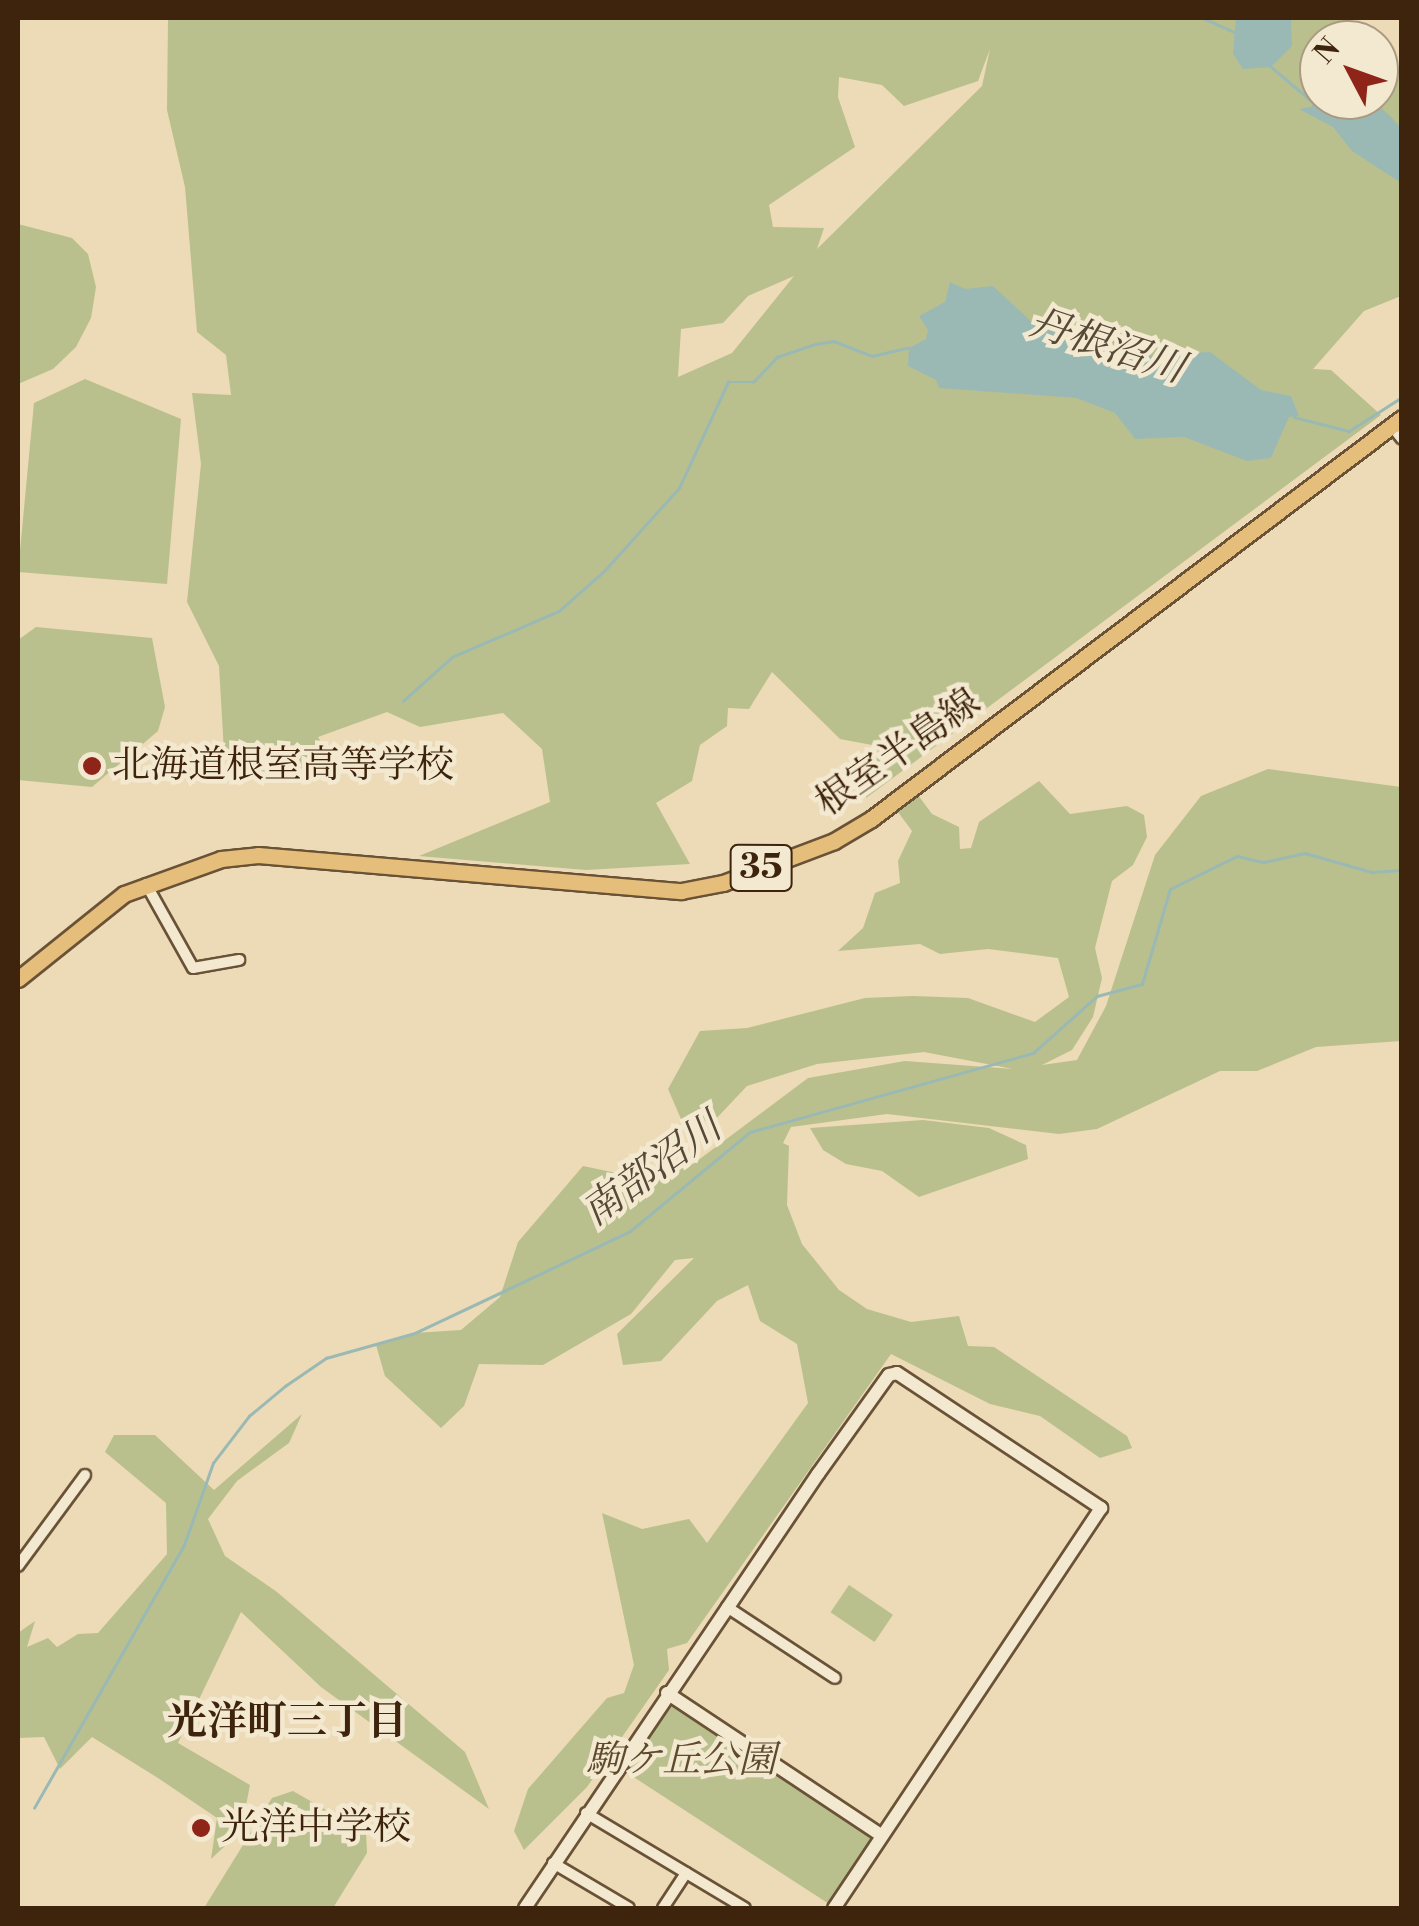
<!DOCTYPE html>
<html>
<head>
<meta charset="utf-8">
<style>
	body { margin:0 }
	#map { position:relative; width:1419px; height:1926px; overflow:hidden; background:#ecdbb6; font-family:"Libre Bodoni","Noto Serif JP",serif }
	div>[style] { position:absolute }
	.green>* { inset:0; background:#b9c08d; transform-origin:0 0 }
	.water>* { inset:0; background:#9ab9b5 }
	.stream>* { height:2.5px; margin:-1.25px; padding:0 1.25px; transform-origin:1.25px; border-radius:1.25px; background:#9ab9b5 }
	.roads { filter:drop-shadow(2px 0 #6a5237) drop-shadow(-2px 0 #6a5237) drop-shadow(0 2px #6a5237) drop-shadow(0 -2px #6a5237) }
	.minor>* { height:10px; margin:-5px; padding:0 5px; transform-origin:5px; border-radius:5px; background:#f3e8d0 }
	.tertiary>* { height:12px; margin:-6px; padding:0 6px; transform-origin:6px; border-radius:6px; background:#f3e8d0 }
	.primary>* { height:15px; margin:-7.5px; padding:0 7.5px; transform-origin:7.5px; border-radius:7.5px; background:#e6be7b }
	.dots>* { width:28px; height:28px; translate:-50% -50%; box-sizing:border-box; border:5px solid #f3e8d0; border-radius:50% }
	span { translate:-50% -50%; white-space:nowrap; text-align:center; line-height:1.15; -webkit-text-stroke:9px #f3e8d0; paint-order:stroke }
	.shield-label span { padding:2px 8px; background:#f3e8d0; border:2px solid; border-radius:8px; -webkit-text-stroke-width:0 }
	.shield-label { font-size:35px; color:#3f240d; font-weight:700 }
	.street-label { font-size:38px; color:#3f240d }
	.poi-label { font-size:38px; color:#3f240d }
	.left { translate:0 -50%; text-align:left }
	.park-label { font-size:38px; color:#5e4b2d; font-style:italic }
	.water-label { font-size:40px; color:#564937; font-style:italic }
	.neighbourhood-label { font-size:40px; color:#3f240d; font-weight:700 }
	.frame { position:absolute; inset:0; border:20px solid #3f240d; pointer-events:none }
	.north { position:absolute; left:1299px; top:20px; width:100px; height:100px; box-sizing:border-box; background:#f3e8d0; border:2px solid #ab9a82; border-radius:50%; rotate:311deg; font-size:28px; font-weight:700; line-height:40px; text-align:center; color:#3f240d }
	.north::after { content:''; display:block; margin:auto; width:35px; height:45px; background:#8f2418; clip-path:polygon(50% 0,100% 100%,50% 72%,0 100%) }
</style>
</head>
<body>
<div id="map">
	<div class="green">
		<i style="clip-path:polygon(evenodd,168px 18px,1346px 18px,1358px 40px,1319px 40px,1319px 100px,1379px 100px,1379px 64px,1401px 71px,1401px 296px,1364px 311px,1313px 369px,1331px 370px,1381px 415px,866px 798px,872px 745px,840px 739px,772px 672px,749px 709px,728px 708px,727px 726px,700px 745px,692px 781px,656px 803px,690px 864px,586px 870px,419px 856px,550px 802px,542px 749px,503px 713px,420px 727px,387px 712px,318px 737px,337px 769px,240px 772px,224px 752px,219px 666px,187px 602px,201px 464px,192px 393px,231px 395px,226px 355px,197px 332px,185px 187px,167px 110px,168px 18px,990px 49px,982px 86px,817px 249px,824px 228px,773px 227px,769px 205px,855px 147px,838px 97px,839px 77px,882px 85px,904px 106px,978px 81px,990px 49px,168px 18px,794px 276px,732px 353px,678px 377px,681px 329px,723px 323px,748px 296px,794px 276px)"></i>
		<i style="clip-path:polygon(18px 224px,72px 238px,88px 254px,96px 287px,91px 318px,76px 347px,53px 369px,18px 384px)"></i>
		<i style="clip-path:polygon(85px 379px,181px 419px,167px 584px,18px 572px,34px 403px)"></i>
		<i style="clip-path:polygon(36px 627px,152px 638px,165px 707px,158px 731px,92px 787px,18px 780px,18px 640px)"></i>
		<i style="clip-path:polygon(1268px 769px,1401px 787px,1401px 1041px,1316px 1047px,1257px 1071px,1220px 1071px,1097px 1129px,1059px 1134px,887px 1114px,791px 1127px,783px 1143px,789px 1146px,787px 1205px,802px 1244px,839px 1290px,867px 1309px,911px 1322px,959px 1316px,968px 1346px,994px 1347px,1127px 1436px,1132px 1448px,1100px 1458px,1040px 1416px,990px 1404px,891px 1354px,687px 1643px,667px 1649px,669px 1670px,587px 1787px,524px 1850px,514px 1831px,528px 1789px,607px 1698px,624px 1693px,634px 1665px,602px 1513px,642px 1529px,689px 1519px,707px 1543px,808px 1403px,797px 1344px,760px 1321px,748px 1285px,717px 1301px,661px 1361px,623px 1365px,617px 1334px,694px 1258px,675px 1260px,631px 1314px,543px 1365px,479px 1364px,464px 1406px,441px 1428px,385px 1376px,376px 1345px,414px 1333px,461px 1330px,500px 1297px,518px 1242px,583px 1166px,626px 1175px,693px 1164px,808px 1078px,905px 1061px,1013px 1069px,924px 1052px,817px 1064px,747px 1086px,713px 1122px,681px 1119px,668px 1089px,700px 1031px,747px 1028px,865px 998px,913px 996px,968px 998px,1035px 1022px,1069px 997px,1058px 958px,988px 949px,940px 954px,920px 944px,838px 951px,863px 928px,875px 893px,900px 883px,898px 861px,912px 831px,898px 812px,918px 795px,932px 814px,959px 827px,960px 849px,971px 848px,979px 822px,1039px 781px,1070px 814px,1127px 806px,1144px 815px,1147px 837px,1133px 865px,1112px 881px,1095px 948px,1102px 978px,1093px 1017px,1072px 1050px,1042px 1065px,1077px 1060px,1106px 1006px,1155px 855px,1201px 796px)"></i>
		<i style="clip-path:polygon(923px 1120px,989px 1128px,1026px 1145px,1028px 1159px,919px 1197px,882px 1171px,846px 1164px,823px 1150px,810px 1128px)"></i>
		<i style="clip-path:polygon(302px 1414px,289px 1443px,237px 1481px,208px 1519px,225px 1556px,277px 1592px,465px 1752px,489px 1809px,321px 1687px,241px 1612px,178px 1743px,250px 1785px,241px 1831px,211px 1859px,217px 1818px,158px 1778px,92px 1737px,60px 1769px,44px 1737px,18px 1738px,18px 1633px,35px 1621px,27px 1647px,48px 1638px,57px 1647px,78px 1634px,98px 1633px,167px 1554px,166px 1503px,105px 1452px,114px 1435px,155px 1435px,214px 1490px)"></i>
		<i style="left:849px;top:1585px;width:53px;height:33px;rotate:34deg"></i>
		<i style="left:668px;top:1704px;width:245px;height:80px;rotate:33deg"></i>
		<i style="clip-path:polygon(293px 1791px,366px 1833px,367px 1853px,333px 1908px,204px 1908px,272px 1798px)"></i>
	</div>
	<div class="water">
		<i style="clip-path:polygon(1236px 18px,1291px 18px,1292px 46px,1271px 67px,1243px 69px,1233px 54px)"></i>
		<i style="clip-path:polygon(1319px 94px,1319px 100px,1376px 103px,1391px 117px,1401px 128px,1401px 183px,1352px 151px,1333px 127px,1299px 109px,1311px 107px)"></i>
		<i style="clip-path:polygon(950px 282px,965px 289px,993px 286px,1033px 323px,1078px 342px,1143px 356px,1210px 352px,1261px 390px,1291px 396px,1299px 416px,1289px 417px,1271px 458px,1247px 461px,1184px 437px,1135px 439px,1115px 413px,1076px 398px,939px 388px,936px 380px,908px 366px,909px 348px,926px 339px,928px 330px,919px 316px,945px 302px)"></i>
	</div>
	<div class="stream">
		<i style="left:1203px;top:18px;width:36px;rotate:24deg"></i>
		<i style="left:1269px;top:65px;width:57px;rotate:40.1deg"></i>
		<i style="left:1294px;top:417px;width:57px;rotate:14.3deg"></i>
		<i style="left:1349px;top:431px;width:63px;rotate:-32.7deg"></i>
		<i style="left:403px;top:701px;width:66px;rotate:-41.9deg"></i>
		<i style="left:452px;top:657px;width:116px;rotate:-23.3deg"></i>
		<i style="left:559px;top:611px;width:60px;rotate:-41.6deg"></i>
		<i style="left:604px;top:571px;width:112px;rotate:-47.9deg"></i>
		<i style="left:679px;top:488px;width:117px;rotate:-65.2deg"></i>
		<i style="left:728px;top:382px;width:25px"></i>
		<i style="left:753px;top:382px;width:35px;rotate:-46deg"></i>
		<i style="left:777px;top:357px;width:40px;rotate:-18.9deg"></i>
		<i style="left:815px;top:344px;width:19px;rotate:-9deg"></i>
		<i style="left:834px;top:341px;width:41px;rotate:21.5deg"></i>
		<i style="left:872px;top:356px;width:37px;rotate:-13deg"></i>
		<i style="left:34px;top:1808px;width:303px;rotate:-60.3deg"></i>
		<i style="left:184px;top:1545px;width:87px;rotate:-70.5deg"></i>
		<i style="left:213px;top:1463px;width:59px;rotate:-52.5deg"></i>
		<i style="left:249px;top:1416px;width:47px;rotate:-39.8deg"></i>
		<i style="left:285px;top:1386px;width:50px;rotate:-34.3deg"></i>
		<i style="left:326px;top:1358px;width:92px;rotate:-15.7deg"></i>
		<i style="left:415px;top:1333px;width:237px;rotate:-25.3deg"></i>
		<i style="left:629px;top:1232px;width:157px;rotate:-39.6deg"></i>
		<i style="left:750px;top:1132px;width:294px;rotate:-15.6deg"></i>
		<i style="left:1033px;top:1053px;width:86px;rotate:-41.7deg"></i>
		<i style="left:1097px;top:996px;width:47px;rotate:-14.9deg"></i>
		<i style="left:1142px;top:984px;width:99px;rotate:-73.6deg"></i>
		<i style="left:1170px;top:889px;width:75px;rotate:-26.2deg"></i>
		<i style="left:1237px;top:856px;width:28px;rotate:13deg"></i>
		<i style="left:1264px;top:862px;width:42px;rotate:-12.4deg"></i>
		<i style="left:1305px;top:853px;width:70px;rotate:15.8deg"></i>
		<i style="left:1372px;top:872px;width:30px;rotate:-4deg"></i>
	</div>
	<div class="roads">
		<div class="minor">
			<i style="left:1392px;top:426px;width:16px;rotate:52deg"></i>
			<i style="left:146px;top:884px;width:96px;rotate:60.8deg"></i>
			<i style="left:193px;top:968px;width:47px;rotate:-9.9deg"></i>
			<i style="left:18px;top:1566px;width:113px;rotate:-53.6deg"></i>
			<i style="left:727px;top:1607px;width:129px;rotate:33.3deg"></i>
			<i style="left:586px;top:1813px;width:185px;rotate:30.9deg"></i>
			<i style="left:553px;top:1863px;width:88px;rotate:30.6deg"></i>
			<i style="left:663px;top:1908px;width:42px;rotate:-56.7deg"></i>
		</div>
		<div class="tertiary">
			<i style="left:667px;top:1693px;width:258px;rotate:33.6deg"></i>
			<i style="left:525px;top:1908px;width:524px;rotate:-55.98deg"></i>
			<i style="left:818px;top:1474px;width:122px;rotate:-54.4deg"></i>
			<i style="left:889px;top:1375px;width:8px;rotate:-14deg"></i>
			<i style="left:897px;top:1373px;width:245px;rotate:33.5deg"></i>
			<i style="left:1101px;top:1508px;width:481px;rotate:123.7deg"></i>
		</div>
		<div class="primary">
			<i style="left:18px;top:979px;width:136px;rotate:-38.7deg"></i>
			<i style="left:124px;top:894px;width:103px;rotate:-19.8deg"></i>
			<i style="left:221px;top:859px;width:37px;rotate:-6deg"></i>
			<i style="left:258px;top:855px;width:425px;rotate:4.9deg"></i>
			<i style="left:681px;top:891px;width:43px;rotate:-10.8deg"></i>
			<i style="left:723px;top:883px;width:119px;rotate:-20.7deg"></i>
			<i style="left:834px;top:841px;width:43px;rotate:-30.7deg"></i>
			<i style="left:871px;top:819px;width:665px;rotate:-37.06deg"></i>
		</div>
	</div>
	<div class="dots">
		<i style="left:92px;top:766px;background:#8f2418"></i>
		<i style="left:201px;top:1828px;background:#8f2418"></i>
	</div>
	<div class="shield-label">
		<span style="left:761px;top:868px">35</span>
	</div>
	<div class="street-label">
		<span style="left:898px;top:753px;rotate:-35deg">根室半島線</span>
	</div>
	<div class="poi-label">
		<span class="left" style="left:112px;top:766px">北海道根室高等学校</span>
		<span class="left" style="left:221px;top:1828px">光洋中学校</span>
	</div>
	<div class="park-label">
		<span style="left:681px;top:1761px">駒ケ丘公園</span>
	</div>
	<div class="water-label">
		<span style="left:1107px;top:346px;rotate:18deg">丹根沼川</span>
		<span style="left:652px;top:1170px;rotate:-36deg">南部沼川</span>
	</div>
	<div class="neighbourhood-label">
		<span style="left:287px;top:1722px">光洋町三丁目</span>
	</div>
	<div class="frame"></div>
	<div class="north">N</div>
</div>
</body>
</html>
